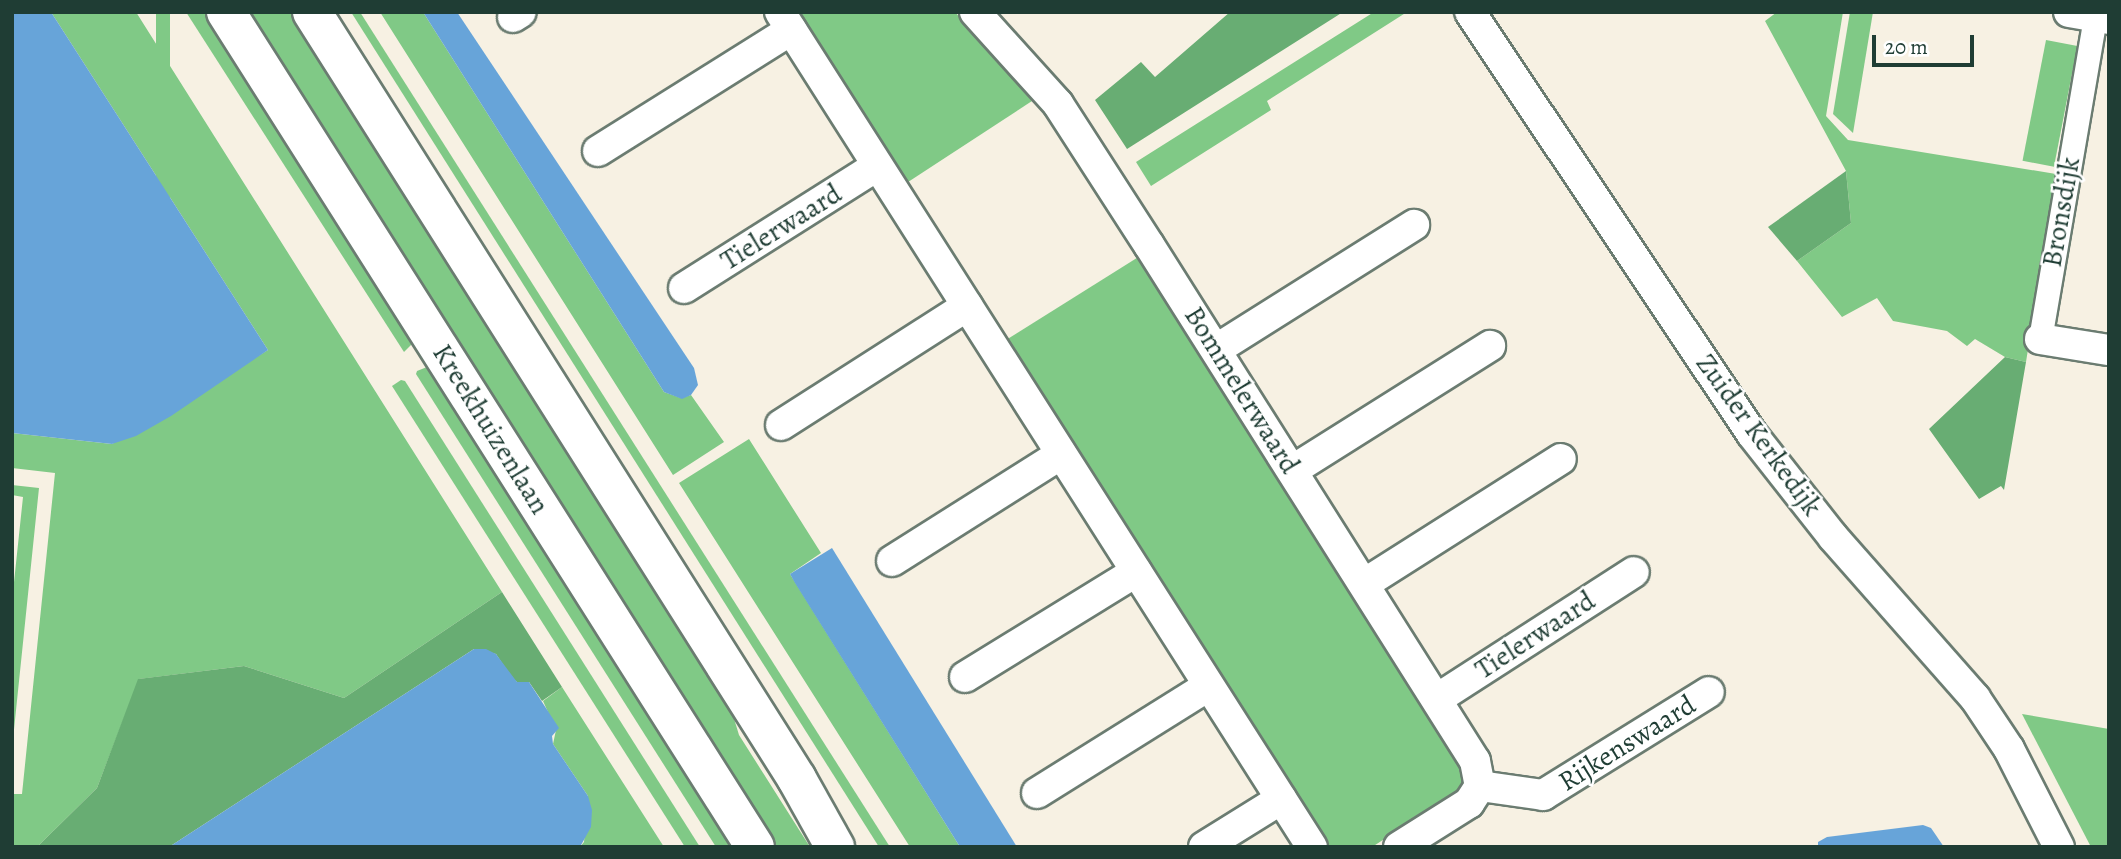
<!DOCTYPE html>
<html>
<head>
<meta charset="utf-8">
<style>
	body { margin:0 }
	#map { position:relative; width:2121px; height:859px; overflow:hidden; background:#f7f1e3; font-family:Alegreya,serif }
	div>[style] { position:absolute }
	.green>* { inset:0; background:#80c986; transform-origin:0 0 }
	.forest>* { inset:0; background:#68ad73 }
	.water>* { inset:0; background:#67a4d9 }
	.roads { filter:drop-shadow(2px 0 #6b7c71) drop-shadow(-2px 0 #6b7c71) drop-shadow(0 2px #6b7c71) drop-shadow(0 -2px #6b7c71) }
	.pedestrian>* { height:23px; margin:-11.5px; padding:0 11.5px; transform-origin:11.5px; border-radius:11.5px; background:#fff }
	.minor>* { height:30px; margin:-15px; padding:0 15px; transform-origin:15px; border-radius:15px; background:#fff }
	.secondary>* { height:38px; margin:-19px; padding:0 19px; transform-origin:19px; border-radius:19px; background:#fff }
	span { translate:-50% -50%; white-space:nowrap; text-align:center; line-height:1.15; -webkit-text-stroke:5px #fff; paint-order:stroke }
	.street-label { font-size:28px; color:#1f3d34 }
	.frame { position:absolute; inset:0; border:14px solid #1f3d34; pointer-events:none }
	.scale { position:absolute; left:1872px; top:35px; width:102px; height:32px; box-sizing:border-box; border:4px solid #1f3d34; border-top:0; padding-left:9px; font-size:21px; line-height:24px; white-space:nowrap; color:#1f3d34; -webkit-text-stroke:5px #fff; paint-order:stroke }
</style>
</head>
<body>
<div id="map">
	<div class="green">
		<i style="clip-path:polygon(51px 12px,136px 12px,502px 592px,344px 698px,244px 666px,139px 679px,97px 788px,37px 847px,12px 847px,12px 794px,22px 794px,55px 473px,12px 468px,12px 433px,112px 444px,268px 350px)"></i>
		<i style="left:156px;top:12px;width:14px;height:420px"></i>
		<i style="clip-path:polygon(186px 12px,215px 12px,413px 343px,404px 352px)"></i>
		<i style="clip-path:polygon(238px 12px,301px 12px,722px 679px,739px 735px,810px 847px,767px 847px)"></i>
		<i style="clip-path:polygon(351px 12px,360px 12px,890px 847px,879px 847px)"></i>
		<i style="clip-path:polygon(380px 12px,423px 12px,664px 392px,681px 398px,691px 395px,724px 442px,673px 475px)"></i>
		<i style="clip-path:polygon(796px 12px,955px 12px,1032px 101px,905px 184px)"></i>
		<i style="clip-path:polygon(1374px 12px,1407px 12px,1267px 101px,1271px 110px,1151px 186px,1136px 162px)"></i>
		<i style="clip-path:polygon(1777px 12px,1843px 12px,1826px 116px,1848px 140px,2056px 174px,2026px 362px,2005px 357px,1975px 339px,1967px 346px,1947px 331px,1893px 321px,1877px 298px,1842px 317px,1797px 261px,1851px 223px,1846px 171px,1765px 21px)"></i>
		<i style="clip-path:polygon(1850px 12px,1873px 12px,1853px 133px,1833px 114px)"></i>
		<i style="left:2046px;top:40px;width:32px;height:123px;rotate:11deg"></i>
		<i style="clip-path:polygon(1140px 256px,1464px 770px,1463px 782px,1456px 793px,1372px 847px,1326px 847px,1006px 340px)"></i>
		<i style="clip-path:polygon(427px 367px,435px 367px,735px 847px,716px 847px,416px 374px,417px 371px)"></i>
		<i style="clip-path:polygon(401px 380px,405px 381px,700px 847px,685px 847px,392px 386px)"></i>
		<i style="clip-path:polygon(749px 439px,821px 553px,790px 574px,960px 847px,910px 847px,679px 483px)"></i>
		<i style="clip-path:polygon(12px 485px,39px 488px,12px 749px,12px 601px,23px 497px,12px 495px)"></i>
		<i style="clip-path:polygon(562px 687px,664px 847px,580px 847px,584px 842px,588px 796px,553px 744px,556px 730px,543px 701px)"></i>
		<i style="clip-path:polygon(2022px 714px,2109px 729px,2109px 847px,2091px 847px)"></i>
	</div>
	<div class="forest">
		<i style="clip-path:polygon(1230px 12px,1343px 12px,1127px 149px,1095px 100px,1141px 62px,1155px 77px)"></i>
		<i style="clip-path:polygon(1846px 171px,1851px 223px,1797px 261px,1768px 227px)"></i>
		<i style="clip-path:polygon(2005px 357px,2026px 362px,2004px 490px,2001px 486px,1979px 499px,1929px 429px)"></i>
		<i style="clip-path:polygon(502px 592px,562px 687px,542px 701px,529px 682px,517px 682px,512px 678px,496px 654px,474px 649px,169px 847px,37px 847px,97px 788px,138px 679px,244px 666px,344px 698px)"></i>
	</div>
	<div class="water">
		<i style="clip-path:polygon(12px 12px,51px 12px,268px 350px,171px 416px,136px 436px,112px 444px,12px 433px)"></i>
		<i style="clip-path:polygon(423px 12px,457px 12px,694px 368px,698px 385px,691px 395px,682px 399px,664px 392px)"></i>
		<i style="clip-path:polygon(832px 548px,1017px 847px,960px 847px,795px 583px,790px 574px)"></i>
		<i style="clip-path:polygon(474px 649px,486px 649px,496px 654px,517px 682px,529px 682px,559px 728px,552px 736px,553px 744px,588px 796px,592px 810px,591px 827px,580px 847px,169px 847px)"></i>
		<i style="clip-path:polygon(1923px 825px,1931px 828px,1944px 847px,1818px 847px,1818px 842px,1827px 837px)"></i>
	</div>
	<div class="roads">
		<div class="pedestrian">
			<i style="left:2040px;top:339px;width:328px;rotate:-80.3deg"></i>
		</div>
		<div class="minor">
			<i style="left:780px;top:12px;width:990px;rotate:57.5deg"></i>
			<i style="left:975px;top:12px;width:124px;rotate:47.9deg"></i>
			<i style="left:1058px;top:104px;width:168px;rotate:57.2deg"></i>
			<i style="left:1149px;top:245px;width:610px;rotate:57.72deg"></i>
			<i style="left:1475px;top:761px;width:25px;rotate:79deg"></i>
			<i style="left:1470px;top:12px;width:508px;rotate:56.25deg"></i>
			<i style="left:1752px;top:434px;width:131px;rotate:51.8deg"></i>
			<i style="left:1833px;top:537px;width:215px;rotate:48.6deg"></i>
			<i style="left:1975px;top:698px;width:61px;rotate:56.3deg"></i>
			<i style="left:2009px;top:749px;width:110px;rotate:63deg"></i>
			<i style="left:2069px;top:12px;width:41px;rotate:9.9deg"></i>
			<i style="left:513px;top:17px;width:9px;rotate:-32deg"></i>
			<i style="left:598px;top:151px;width:228px;rotate:-32.1deg"></i>
			<i style="left:684px;top:288px;width:228px;rotate:-32.3deg"></i>
			<i style="left:2040px;top:339px;width:70px;rotate:9.1deg"></i>
			<i style="left:1217px;top:349px;width:233px;rotate:-32.2deg"></i>
			<i style="left:781px;top:425px;width:221px;rotate:-32.6deg"></i>
			<i style="left:1293px;top:470px;width:233px;rotate:-32.2deg"></i>
			<i style="left:892px;top:561px;width:200px;rotate:-32.3deg"></i>
			<i style="left:1364px;top:584px;width:233px;rotate:-32.4deg"></i>
			<i style="left:965px;top:677px;width:201px;rotate:-31.6deg"></i>
			<i style="left:1437px;top:699px;width:234px;rotate:-32.8deg"></i>
			<i style="left:1037px;top:793px;width:202px;rotate:-32deg"></i>
			<i style="left:1204px;top:847px;width:91px;rotate:-31.9deg"></i>
			<i style="left:1399px;top:847px;width:83px;rotate:-32.2deg"></i>
			<i style="left:1469px;top:803px;width:20px;rotate:-57deg"></i>
			<i style="left:1480px;top:786px;width:64px;rotate:8.1deg"></i>
			<i style="left:1543px;top:795px;width:195px;rotate:-31.8deg"></i>
		</div>
		<div class="secondary">
			<i style="left:226px;top:12px;width:988px;rotate:57.64deg"></i>
			<i style="left:312px;top:12px;width:907px;rotate:57.69deg"></i>
			<i style="left:797px;top:779px;width:78px;rotate:60.8deg"></i>
		</div>
	</div>
	<div class="street-label">
		<span style="left:2061px;top:212px;rotate:-80deg">Bronsdijk</span>
		<span style="left:781px;top:227px;rotate:-32deg">Tielerwaard</span>
		<span style="left:1242px;top:390px;rotate:58deg">Bommelerwaard</span>
		<span style="left:491px;top:429px;rotate:58deg">Kreekhuizenlaan</span>
		<span style="left:1759px;top:435px;rotate:54deg">Zuider Kerkedijk</span>
		<span style="left:1535px;top:635px;rotate:-33deg">Tielerwaard</span>
		<span style="left:1627px;top:743px;rotate:-32deg">Rijkenswaard</span>
	</div>
	<div class="frame"></div>
	<div class="scale">20 m</div>
</div>
</body>
</html>
